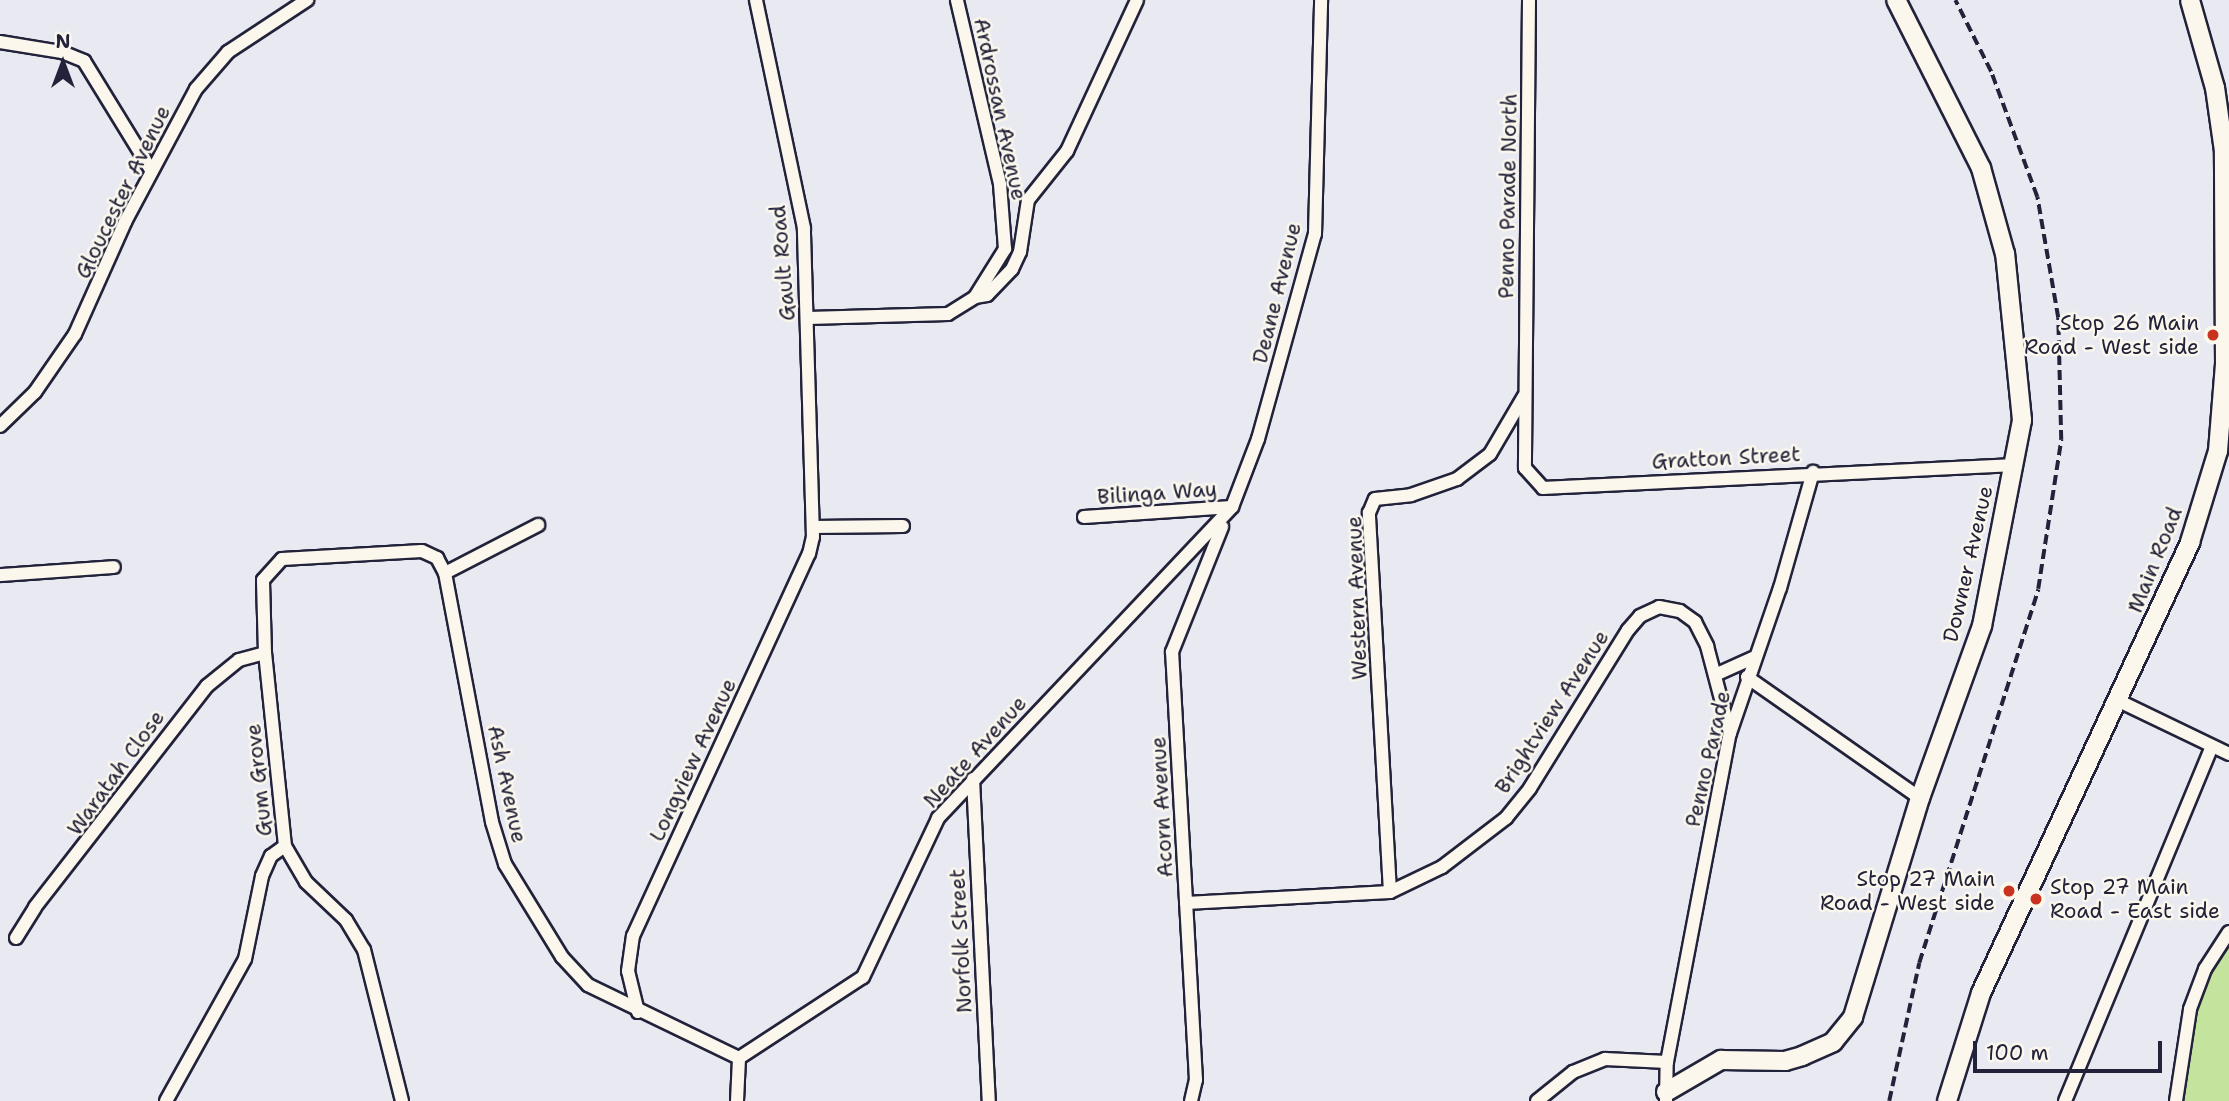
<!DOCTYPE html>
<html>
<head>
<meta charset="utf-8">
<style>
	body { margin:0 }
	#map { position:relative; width:2229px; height:1101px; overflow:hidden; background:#e9eaf1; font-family:"Shantell Sans",sans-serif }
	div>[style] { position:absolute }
	.green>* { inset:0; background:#c4e39c }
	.roads { filter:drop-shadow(2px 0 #22223b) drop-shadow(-2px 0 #22223b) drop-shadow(0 2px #22223b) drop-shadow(0 -2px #22223b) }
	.street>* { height:12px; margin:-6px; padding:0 6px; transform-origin:6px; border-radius:6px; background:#fbf7ec }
	.secondary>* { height:18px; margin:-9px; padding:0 9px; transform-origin:9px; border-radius:9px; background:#fbf7ec }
	.rail>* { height:3.5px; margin-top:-1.75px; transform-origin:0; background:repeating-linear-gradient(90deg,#22223b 0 10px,transparent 0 15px) }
	.dots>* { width:19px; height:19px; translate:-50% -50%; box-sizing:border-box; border:4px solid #fbf7ec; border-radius:50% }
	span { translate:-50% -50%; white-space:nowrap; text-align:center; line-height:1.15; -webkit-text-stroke:5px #fbf7ec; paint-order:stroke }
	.street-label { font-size:21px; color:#22223b }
	.poi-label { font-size:21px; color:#22223b }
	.right { translate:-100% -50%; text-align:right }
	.left { translate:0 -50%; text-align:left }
	.north { position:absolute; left:28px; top:28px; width:70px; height:70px; -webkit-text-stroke:5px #fbf7ec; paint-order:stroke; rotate:0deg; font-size:19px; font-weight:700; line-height:28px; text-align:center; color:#22223b }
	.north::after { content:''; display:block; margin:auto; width:24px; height:32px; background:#22223b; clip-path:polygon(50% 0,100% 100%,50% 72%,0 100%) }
	.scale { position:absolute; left:1973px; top:1041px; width:189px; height:32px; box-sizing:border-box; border:4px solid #22223b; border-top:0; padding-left:9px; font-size:21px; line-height:24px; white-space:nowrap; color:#22223b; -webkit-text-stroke:5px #fbf7ec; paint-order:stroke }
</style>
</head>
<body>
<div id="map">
	<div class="green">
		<i style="clip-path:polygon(2229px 932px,2229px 1101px,2176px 1101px,2190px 1009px)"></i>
	</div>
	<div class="roads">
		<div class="street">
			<i style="left:1529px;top:0;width:468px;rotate:90.5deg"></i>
			<i style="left:1525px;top:468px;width:27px;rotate:48deg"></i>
			<i style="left:1543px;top:488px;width:472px;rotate:-2.8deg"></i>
			<i style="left:0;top:42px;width:63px;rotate:9.2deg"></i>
			<i style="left:62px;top:52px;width:24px;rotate:22deg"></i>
			<i style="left:84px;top:61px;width:128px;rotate:58.4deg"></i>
			<i style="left:975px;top:297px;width:12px;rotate:-9deg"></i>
			<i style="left:987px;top:295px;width:36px;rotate:-46deg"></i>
			<i style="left:1012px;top:269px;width:19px;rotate:-65deg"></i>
			<i style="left:1020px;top:252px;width:53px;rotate:-81.3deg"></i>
			<i style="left:1028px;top:200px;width:63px;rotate:-51.5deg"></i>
			<i style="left:1067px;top:151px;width:166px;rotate:-65.1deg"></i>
			<i style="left:808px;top:318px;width:140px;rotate:-1.6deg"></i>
			<i style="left:948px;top:314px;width:32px;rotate:-32deg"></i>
			<i style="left:975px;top:297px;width:57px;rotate:-58deg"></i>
			<i style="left:1005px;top:249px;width:65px;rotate:-94.4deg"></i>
			<i style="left:1000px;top:184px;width:189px;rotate:-103.2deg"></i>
			<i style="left:0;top:426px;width:49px;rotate:-44.2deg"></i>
			<i style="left:35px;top:392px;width:70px;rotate:-55.4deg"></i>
			<i style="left:75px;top:334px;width:123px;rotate:-65.9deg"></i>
			<i style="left:125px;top:222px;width:151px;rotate:-61.9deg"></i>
			<i style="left:196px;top:89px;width:49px;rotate:-49.1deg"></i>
			<i style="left:228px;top:52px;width:95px;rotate:-33.4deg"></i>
			<i style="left:1084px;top:517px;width:148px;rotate:-3.9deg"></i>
			<i style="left:813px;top:527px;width:90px;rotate:-0.6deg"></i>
			<i style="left:445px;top:573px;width:105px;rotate:-27.3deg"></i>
			<i style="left:0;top:575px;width:114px;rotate:-4deg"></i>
			<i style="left:1715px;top:675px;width:42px;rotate:-24.1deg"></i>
			<i style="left:1747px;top:677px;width:211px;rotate:35deg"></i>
			<i style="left:2119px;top:701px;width:122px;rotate:25.7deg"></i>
			<i style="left:973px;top:779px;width:322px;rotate:87.2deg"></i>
			<i style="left:1390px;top:892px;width:380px;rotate:-93.2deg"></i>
			<i style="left:1369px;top:513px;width:15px;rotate:-67deg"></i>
			<i style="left:1375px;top:499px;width:36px;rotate:-6deg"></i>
			<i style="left:1411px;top:495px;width:49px;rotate:-19.2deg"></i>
			<i style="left:1457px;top:479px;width:41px;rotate:-37.1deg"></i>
			<i style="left:1490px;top:454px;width:67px;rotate:-59.6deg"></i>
			<i style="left:1186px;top:903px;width:204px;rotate:-3.1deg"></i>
			<i style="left:1390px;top:892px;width:58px;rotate:-25.7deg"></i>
			<i style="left:1442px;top:867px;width:81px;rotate:-37.4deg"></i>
			<i style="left:1506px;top:818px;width:38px;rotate:-51deg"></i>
			<i style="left:1530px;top:788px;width:186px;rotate:-58.2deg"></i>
			<i style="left:1628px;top:630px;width:18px;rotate:-49deg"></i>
			<i style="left:1640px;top:616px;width:21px;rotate:-25deg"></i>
			<i style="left:1659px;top:607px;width:21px;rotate:11deg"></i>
			<i style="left:1680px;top:611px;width:19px;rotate:36deg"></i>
			<i style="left:1695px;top:622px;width:27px;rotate:63deg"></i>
			<i style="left:1707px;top:646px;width:90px;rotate:75.2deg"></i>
			<i style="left:16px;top:938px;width:36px;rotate:-58deg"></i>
			<i style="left:35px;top:907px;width:280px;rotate:-52.1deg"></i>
			<i style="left:207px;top:686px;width:41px;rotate:-39.1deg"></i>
			<i style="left:239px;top:660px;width:27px;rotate:-15deg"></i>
			<i style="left:638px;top:1012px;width:42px;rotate:-103.7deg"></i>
			<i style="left:628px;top:971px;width:35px;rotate:-82deg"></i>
			<i style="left:633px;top:936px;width:421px;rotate:-65.3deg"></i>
			<i style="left:809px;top:554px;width:17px;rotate:-77deg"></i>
			<i style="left:813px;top:537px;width:309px;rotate:-91.7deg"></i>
			<i style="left:804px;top:228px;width:233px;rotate:-101.9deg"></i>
			<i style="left:166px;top:1101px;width:162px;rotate:-60.9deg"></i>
			<i style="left:245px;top:959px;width:85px;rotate:-78.4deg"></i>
			<i style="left:262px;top:876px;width:22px;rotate:-66deg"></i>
			<i style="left:271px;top:856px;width:17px;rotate:-36deg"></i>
			<i style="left:402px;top:1101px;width:156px;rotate:-104.1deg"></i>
			<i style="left:364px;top:950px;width:35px;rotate:-121deg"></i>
			<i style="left:346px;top:920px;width:55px;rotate:-136.5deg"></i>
			<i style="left:306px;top:882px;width:42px;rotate:-120.3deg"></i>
			<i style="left:285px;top:846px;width:194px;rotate:-95.9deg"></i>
			<i style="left:265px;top:653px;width:73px;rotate:-91.6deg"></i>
			<i style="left:263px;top:580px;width:28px;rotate:-48deg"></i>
			<i style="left:282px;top:559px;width:140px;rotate:-3.3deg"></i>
			<i style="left:422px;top:551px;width:17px;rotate:25deg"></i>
			<i style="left:437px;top:558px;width:17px;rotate:62deg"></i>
			<i style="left:445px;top:573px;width:253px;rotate:79.3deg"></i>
			<i style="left:492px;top:822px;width:44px;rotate:72.8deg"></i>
			<i style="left:505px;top:864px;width:109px;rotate:58.5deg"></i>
			<i style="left:562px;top:957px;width:38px;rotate:47deg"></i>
			<i style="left:588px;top:985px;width:168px;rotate:25.8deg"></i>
			<i style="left:737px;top:1101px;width:43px;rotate:-87.3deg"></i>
			<i style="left:739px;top:1058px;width:148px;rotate:-33.2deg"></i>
			<i style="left:863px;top:977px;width:176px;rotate:-64.7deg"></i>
			<i style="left:938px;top:818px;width:428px;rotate:-46.6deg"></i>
			<i style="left:1232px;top:507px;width:73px;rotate:-69.1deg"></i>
			<i style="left:1258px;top:439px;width:213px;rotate:-74.5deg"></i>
			<i style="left:1315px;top:234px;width:234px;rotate:-88.5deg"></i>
			<i style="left:1191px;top:1101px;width:22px;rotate:-77deg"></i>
			<i style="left:1196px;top:1080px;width:429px;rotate:-93.2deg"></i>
			<i style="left:1172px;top:652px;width:135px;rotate:-68.2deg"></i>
			<i style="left:1537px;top:1101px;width:46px;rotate:-38.9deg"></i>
			<i style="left:1573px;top:1072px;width:35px;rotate:-22deg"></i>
			<i style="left:1605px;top:1059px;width:62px;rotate:2.8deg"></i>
			<i style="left:1666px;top:1101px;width:39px;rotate:-89deg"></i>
			<i style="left:1667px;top:1062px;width:335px;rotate:-79.2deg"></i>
			<i style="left:1730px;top:733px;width:153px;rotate:-71deg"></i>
			<i style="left:1780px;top:588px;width:121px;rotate:-74.1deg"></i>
			<i style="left:2065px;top:1101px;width:384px;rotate:-67.5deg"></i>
			<i style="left:2176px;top:1101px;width:93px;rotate:-81.3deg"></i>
			<i style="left:2190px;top:1009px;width:43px;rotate:-69.4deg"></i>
			<i style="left:2205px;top:969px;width:44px;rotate:-57deg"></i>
		</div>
		<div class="secondary">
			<i style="left:1666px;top:1092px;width:64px;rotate:-30.2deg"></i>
			<i style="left:1721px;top:1060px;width:64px;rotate:0.9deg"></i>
			<i style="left:1785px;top:1061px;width:18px;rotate:-16deg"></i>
			<i style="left:1802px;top:1056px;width:34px;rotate:-24deg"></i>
			<i style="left:1833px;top:1042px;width:32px;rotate:-51deg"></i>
			<i style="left:1853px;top:1017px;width:229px;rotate:-73deg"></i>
			<i style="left:1920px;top:798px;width:183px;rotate:-70.2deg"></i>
			<i style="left:1982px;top:626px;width:210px;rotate:-79deg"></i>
			<i style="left:2022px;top:420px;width:167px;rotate:-95.8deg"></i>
			<i style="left:2005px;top:254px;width:89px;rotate:-105.6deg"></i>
			<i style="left:1981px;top:168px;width:188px;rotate:-116.8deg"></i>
			<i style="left:1947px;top:1101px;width:113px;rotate:-72.5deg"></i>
			<i style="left:1981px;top:993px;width:497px;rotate:-65.1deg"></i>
			<i style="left:2190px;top:542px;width:95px;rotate:-72.9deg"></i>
			<i style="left:2218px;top:451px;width:87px;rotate:-85.4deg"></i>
			<i style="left:2225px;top:364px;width:213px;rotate:-90.3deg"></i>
			<i style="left:2224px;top:151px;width:64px;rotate:-98.1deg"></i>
			<i style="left:2215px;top:88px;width:91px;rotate:-105.9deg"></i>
		</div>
	</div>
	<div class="rail">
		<i style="left:1889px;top:1101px;width:141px;rotate:-77.7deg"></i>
		<i style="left:1919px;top:963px;width:392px;rotate:-72.3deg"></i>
		<i style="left:2038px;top:589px;width:151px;rotate:-81.2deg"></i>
		<i style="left:2061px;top:440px;width:122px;rotate:-91.4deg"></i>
		<i style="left:2058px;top:318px;width:123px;rotate:-99.8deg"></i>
		<i style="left:2037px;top:197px;width:133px;rotate:-110.2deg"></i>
		<i style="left:1991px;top:72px;width:80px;rotate:-116.6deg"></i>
	</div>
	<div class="dots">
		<i style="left:2213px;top:335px;background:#c8321e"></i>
		<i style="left:2009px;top:891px;background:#c8321e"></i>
		<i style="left:2036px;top:899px;background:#c8321e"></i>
	</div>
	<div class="street-label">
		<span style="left:1000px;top:109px;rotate:78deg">Ardrossan Avenue</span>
		<span style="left:123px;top:192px;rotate:-64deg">Gloucester Avenue</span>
		<span style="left:1508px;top:196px;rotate:-89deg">Penno Parade North</span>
		<span style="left:783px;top:263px;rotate:-95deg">Gault Road</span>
		<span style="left:1277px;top:293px;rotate:-76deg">Deane Avenue</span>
		<span style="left:1726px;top:458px;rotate:-3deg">Gratton Street</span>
		<span style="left:1157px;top:493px;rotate:-4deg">Bilinga Way</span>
		<span style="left:2155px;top:560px;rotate:-68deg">Main Road</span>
		<span style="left:1968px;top:564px;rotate:-77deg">Downer Avenue</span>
		<span style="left:1357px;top:598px;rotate:-92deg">Western Avenue</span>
		<span style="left:1552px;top:712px;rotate:-57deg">Brightview Avenue</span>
		<span style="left:975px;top:752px;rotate:-48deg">Neate Avenue</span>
		<span style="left:1708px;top:759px;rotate:-77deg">Penno Parade</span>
		<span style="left:693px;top:760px;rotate:-65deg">Longview Avenue</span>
		<span style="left:116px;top:773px;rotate:-54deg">Waratah Close</span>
		<span style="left:259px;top:780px;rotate:-96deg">Gum Grove</span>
		<span style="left:507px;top:784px;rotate:78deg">Ash Avenue</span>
		<span style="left:1162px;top:807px;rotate:-93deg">Acorn Avenue</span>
		<span style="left:961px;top:941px;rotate:-93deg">Norfolk Street</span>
	</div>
	<div class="poi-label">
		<span class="right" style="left:2199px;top:335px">Stop 26 Main<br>Road - West side</span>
		<span class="right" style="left:1995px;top:891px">Stop 27 Main<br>Road - West side</span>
		<span class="left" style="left:2050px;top:899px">Stop 27 Main<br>Road - East side</span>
	</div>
	<div class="north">N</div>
	<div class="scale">100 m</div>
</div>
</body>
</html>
